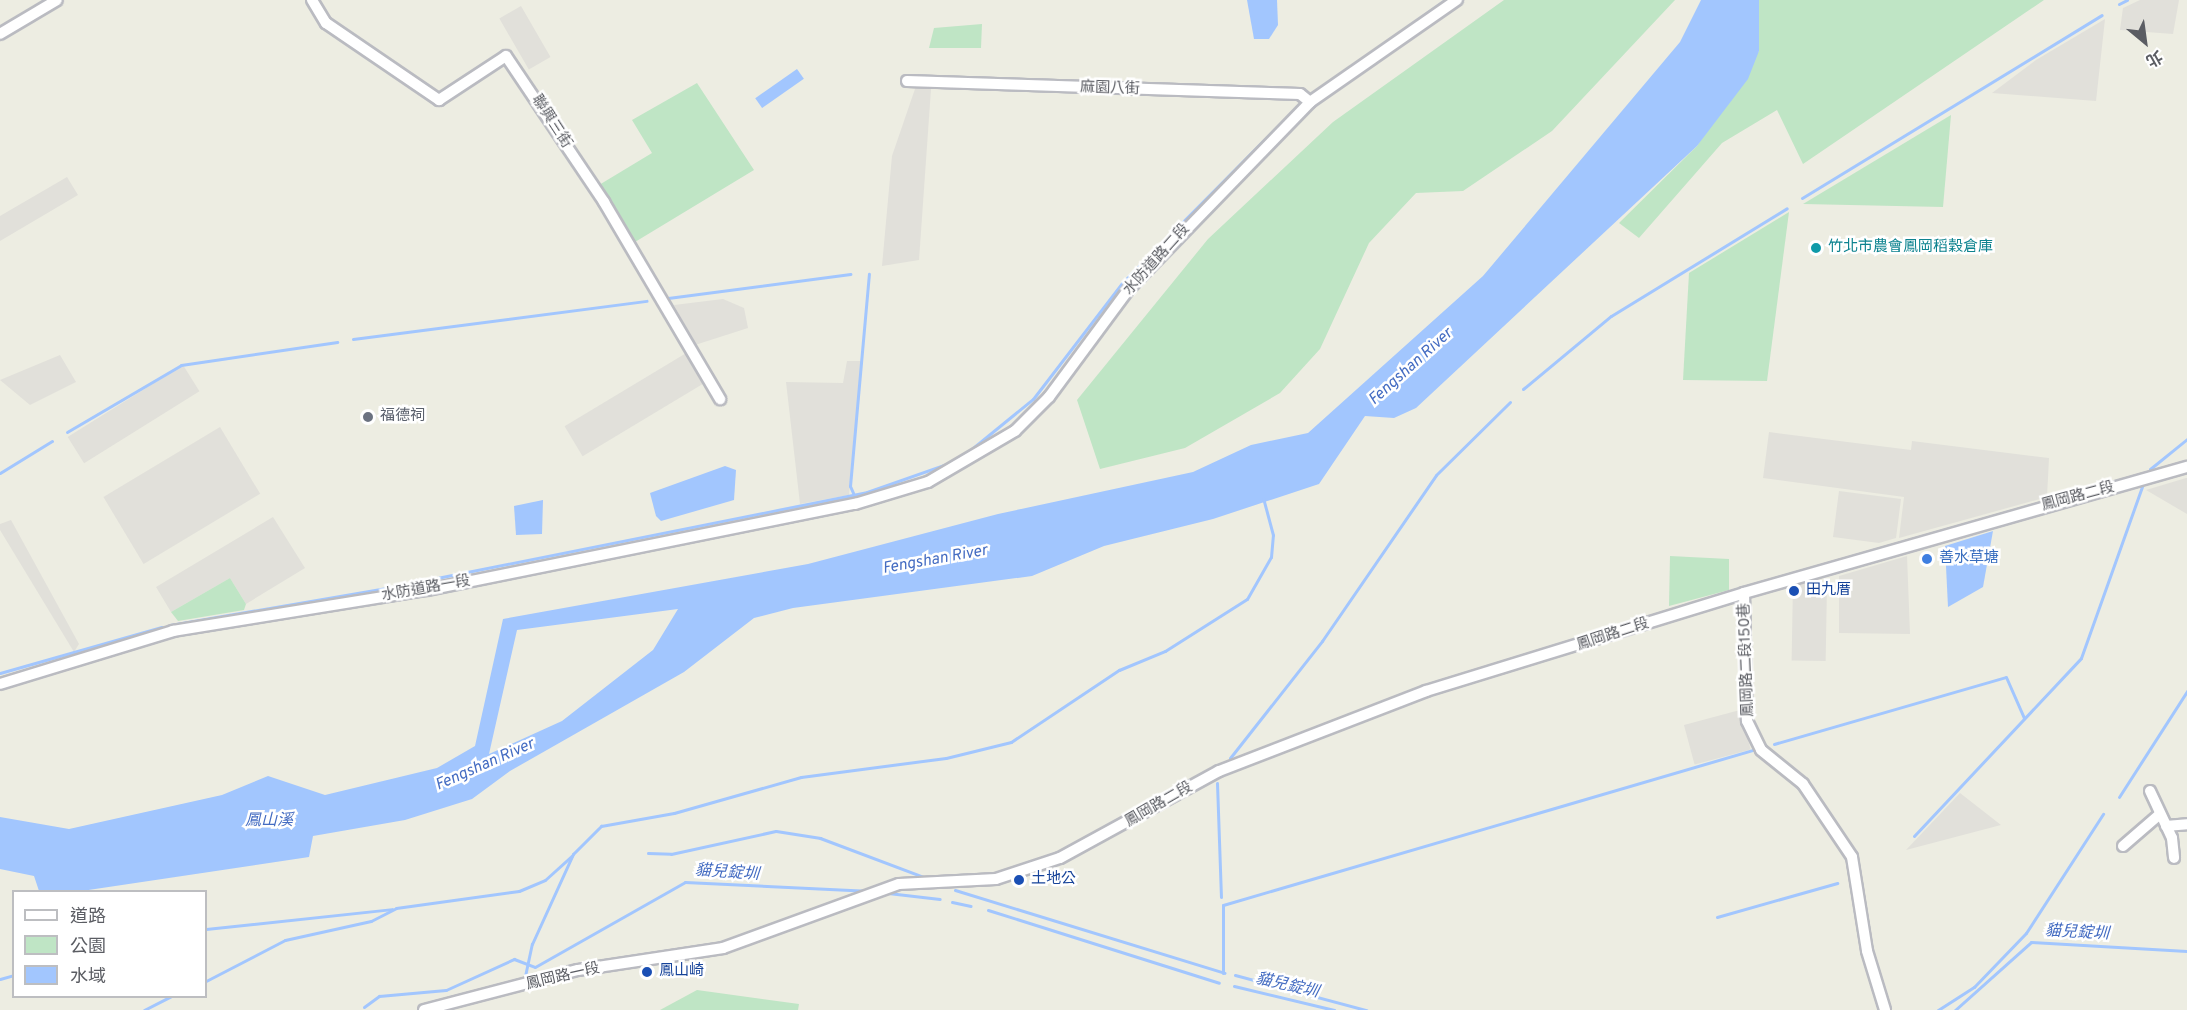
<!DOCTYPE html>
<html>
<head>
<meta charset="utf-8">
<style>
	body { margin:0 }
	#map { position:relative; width:2187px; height:1010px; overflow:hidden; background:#edede2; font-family:Overpass,"Noto Sans TC",sans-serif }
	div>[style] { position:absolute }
	.industrial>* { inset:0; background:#e1e0da; transform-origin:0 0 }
	.green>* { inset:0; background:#bfe5c5 }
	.water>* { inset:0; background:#a2c6fe; transform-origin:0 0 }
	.stream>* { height:3px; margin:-1.5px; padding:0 1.5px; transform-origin:1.5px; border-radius:1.5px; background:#a2c6fe }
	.roads { filter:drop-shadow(2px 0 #babbc1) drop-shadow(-2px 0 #babbc1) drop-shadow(0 2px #babbc1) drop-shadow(0 -2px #babbc1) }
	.minor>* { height:10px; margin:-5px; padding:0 5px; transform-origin:5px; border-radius:5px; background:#fff }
	.dots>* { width:16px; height:16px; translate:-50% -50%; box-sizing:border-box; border:3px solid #fff; border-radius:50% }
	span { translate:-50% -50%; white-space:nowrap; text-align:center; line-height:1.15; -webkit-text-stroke:5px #fff; paint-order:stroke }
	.street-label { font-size:15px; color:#5b5d63 }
	.culture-label { font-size:15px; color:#0d838f }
	.left { translate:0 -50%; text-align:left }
	.worship-label { font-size:15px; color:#5b616d }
	.shop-label { font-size:15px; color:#366cbe }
	.transit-label { font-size:15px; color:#164399 }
	.water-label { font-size:16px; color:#446cc2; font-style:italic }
	.legend { position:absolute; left:12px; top:890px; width:195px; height:108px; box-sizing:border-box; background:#fff; border:2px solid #bdbec1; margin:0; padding:8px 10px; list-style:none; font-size:18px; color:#5b5d63 }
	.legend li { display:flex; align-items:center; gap:12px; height:30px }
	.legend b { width:30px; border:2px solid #bdbec1 }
	.north { position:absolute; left:2115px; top:12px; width:60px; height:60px; -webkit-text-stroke:4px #fff; paint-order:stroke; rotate:151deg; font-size:16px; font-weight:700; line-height:24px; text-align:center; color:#5b5d63 }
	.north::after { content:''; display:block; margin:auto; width:21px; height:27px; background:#5b5d63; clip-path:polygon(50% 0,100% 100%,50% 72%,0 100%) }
</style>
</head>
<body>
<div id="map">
	<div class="industrial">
		<i style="clip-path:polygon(2140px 0,2179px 0,2173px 34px,2120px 30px,2123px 8px)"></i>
		<i style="left:521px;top:6px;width:59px;height:25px;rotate:60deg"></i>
		<i style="clip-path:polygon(2105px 19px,2096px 101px,1992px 93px,2036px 60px)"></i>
		<i style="clip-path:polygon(916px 86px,931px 89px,919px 260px,882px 266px,892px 156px)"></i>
		<i style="clip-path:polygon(67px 177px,78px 195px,0 241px,0 216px)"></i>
		<i style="clip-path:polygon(723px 299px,744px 308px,748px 328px,695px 345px,674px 305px)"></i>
		<i style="left:688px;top:352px;width:35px;height:144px;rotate:59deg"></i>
		<i style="clip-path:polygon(60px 355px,76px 382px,30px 405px,0 380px)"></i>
		<i style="clip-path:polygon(847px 361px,861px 361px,849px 495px,800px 504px,786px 382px,843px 383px)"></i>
		<i style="left:183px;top:365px;width:31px;height:136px;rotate:58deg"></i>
		<i style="left:220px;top:427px;width:78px;height:136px;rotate:59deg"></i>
		<i style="clip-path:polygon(1769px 432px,1911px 450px,1912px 441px,2049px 458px,2047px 497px,1899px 538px,1904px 497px,1763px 478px)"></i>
		<i style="clip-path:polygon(2187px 478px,2187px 514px,2146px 490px,2186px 478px)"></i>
		<i style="clip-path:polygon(1839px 491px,1901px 499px,1896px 538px,1879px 543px,1833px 537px)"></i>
		<i style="clip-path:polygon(273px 517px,305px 568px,246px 604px,230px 578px,171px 612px,156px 587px)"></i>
		<i style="clip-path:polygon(11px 520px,79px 644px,74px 652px,0 530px,0 524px)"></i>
		<i style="clip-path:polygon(1907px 556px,1910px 634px,1839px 633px,1839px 576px)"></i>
		<i style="left:1827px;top:583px;width:78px;height:34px;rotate:91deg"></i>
		<i style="left:1740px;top:710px;width:41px;height:58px;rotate:75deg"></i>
		<i style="clip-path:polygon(1960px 793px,2001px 825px,1906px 850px)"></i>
	</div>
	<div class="green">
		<i style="clip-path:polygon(1504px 0,1675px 0,1552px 131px,1463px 191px,1416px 193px,1369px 243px,1320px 349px,1280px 393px,1185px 448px,1100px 469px,1077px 400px,1208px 239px,1333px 122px)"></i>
		<i style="clip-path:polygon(1759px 0,2044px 0,1803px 164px,1777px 110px,1722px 143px,1639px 238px,1619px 223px,1697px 146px,1759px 51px)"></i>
		<i style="clip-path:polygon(982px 24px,981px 48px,929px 48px,934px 28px)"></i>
		<i style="clip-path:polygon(697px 83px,754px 170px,635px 242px,599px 185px,652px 153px,632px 120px)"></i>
		<i style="clip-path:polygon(1951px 115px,1943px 207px,1803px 204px)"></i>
		<i style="clip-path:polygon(1789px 212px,1767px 381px,1683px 380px,1689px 273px)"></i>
		<i style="clip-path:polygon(1670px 556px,1729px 559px,1729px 590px,1669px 606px)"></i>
		<i style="clip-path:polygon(230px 578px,246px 604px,244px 610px,178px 621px,171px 612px)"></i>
		<i style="clip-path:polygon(697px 990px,799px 1004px,798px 1010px,660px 1010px)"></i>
	</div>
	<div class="water">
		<i style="clip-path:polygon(1247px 0,1277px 0,1278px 25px,1269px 39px,1254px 39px)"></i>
		<i style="clip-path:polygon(evenodd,1701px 0,1759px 0,1759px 51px,1748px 79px,1697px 146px,1416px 408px,1394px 418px,1365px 416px,1319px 484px,1213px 519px,1104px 546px,1032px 576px,793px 608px,754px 618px,684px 672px,510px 771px,472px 799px,405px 820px,313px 836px,309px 857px,75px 892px,39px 891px,34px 876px,0 869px,0 817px,69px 829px,222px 795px,268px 776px,325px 795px,437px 768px,475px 746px,503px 619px,808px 564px,998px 514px,1193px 472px,1251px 445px,1308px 433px,1483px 276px,1680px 42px,1701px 0,678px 609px,653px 650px,562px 721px,489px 754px,517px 630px,678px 609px)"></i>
		<i style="left:797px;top:69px;width:12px;height:51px;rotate:55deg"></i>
		<i style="clip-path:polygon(725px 466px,736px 470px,734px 500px,661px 521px,656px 516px,650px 493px)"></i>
		<i style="clip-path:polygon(543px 500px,542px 534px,516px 535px,514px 506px)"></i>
		<i style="clip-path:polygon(1993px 531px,1983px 587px,1948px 607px,1945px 546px)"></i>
	</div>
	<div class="stream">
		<i style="left:2119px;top:4px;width:9px;rotate:-27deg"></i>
		<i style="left:1309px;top:96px;width:166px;rotate:-35.2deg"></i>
		<i style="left:1802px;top:198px;width:351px;rotate:-31.4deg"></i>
		<i style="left:668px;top:298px;width:184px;rotate:-7.5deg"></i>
		<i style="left:353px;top:339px;width:296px;rotate:-7.4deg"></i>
		<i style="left:1523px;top:389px;width:114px;rotate:-39.7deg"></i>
		<i style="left:1611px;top:316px;width:206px;rotate:-31.5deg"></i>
		<i style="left:67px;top:432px;width:132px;rotate:-30.4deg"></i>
		<i style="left:181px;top:365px;width:158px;rotate:-8.4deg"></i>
		<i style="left:963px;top:456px;width:90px;rotate:-39.2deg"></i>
		<i style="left:1033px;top:399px;width:146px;rotate:-52.5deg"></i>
		<i style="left:1122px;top:283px;width:258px;rotate:-45.2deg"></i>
		<i style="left:2150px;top:469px;width:48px;rotate:-39deg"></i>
		<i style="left:0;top:473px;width:61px;rotate:-31.6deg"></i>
		<i style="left:854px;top:495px;width:10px;rotate:-114deg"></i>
		<i style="left:850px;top:486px;width:213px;rotate:-84.9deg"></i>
		<i style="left:437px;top:578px;width:439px;rotate:-11.3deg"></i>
		<i style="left:867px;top:492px;width:93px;rotate:-19.4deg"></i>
		<i style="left:170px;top:625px;width:255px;rotate:-9.7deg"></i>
		<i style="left:0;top:673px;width:168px;rotate:-15.9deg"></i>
		<i style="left:1774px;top:744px;width:241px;rotate:-16.1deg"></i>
		<i style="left:2006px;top:677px;width:45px;rotate:66.3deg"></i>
		<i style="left:1230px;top:758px;width:149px;rotate:-51.8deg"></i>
		<i style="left:1322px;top:641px;width:201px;rotate:-55.5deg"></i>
		<i style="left:1436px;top:475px;width:104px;rotate:-44.6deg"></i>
		<i style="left:1217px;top:783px;width:114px;rotate:88deg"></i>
		<i style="left:2119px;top:797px;width:126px;rotate:-57.3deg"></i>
		<i style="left:1914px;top:836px;width:244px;rotate:-46.8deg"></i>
		<i style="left:2081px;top:658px;width:182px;rotate:-70.4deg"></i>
		<i style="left:648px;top:853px;width:23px;rotate:2deg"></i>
		<i style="left:671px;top:854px;width:107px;rotate:-12.4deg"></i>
		<i style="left:776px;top:831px;width:45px;rotate:9deg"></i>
		<i style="left:820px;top:838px;width:116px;rotate:20.6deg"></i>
		<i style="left:955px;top:890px;width:282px;rotate:17.1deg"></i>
		<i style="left:888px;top:893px;width:52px;rotate:6.6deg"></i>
		<i style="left:952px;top:902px;width:19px;rotate:12deg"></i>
		<i style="left:988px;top:910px;width:242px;rotate:17.5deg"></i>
		<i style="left:1717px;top:917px;width:125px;rotate:-15.8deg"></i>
		<i style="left:206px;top:929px;width:187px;rotate:-6.1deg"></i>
		<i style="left:1223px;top:973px;width:68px;rotate:-90deg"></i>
		<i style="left:1223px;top:905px;width:555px;rotate:-16.31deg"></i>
		<i style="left:1235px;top:975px;width:136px;rotate:15deg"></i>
		<i style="left:525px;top:976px;width:33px;rotate:-78deg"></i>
		<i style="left:532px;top:944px;width:99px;rotate:-65.5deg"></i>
		<i style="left:573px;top:854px;width:40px;rotate:-45deg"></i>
		<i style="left:601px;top:826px;width:74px;rotate:-10.1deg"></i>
		<i style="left:674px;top:813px;width:132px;rotate:-15.8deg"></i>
		<i style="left:801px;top:777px;width:146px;rotate:-7.5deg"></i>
		<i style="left:946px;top:758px;width:67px;rotate:-13.8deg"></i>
		<i style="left:1011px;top:742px;width:130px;rotate:-33.7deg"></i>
		<i style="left:1119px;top:670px;width:50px;rotate:-22.4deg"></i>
		<i style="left:1165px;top:651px;width:97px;rotate:-32.4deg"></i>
		<i style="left:1247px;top:599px;width:48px;rotate:-60.3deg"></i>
		<i style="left:1271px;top:557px;width:22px;rotate:-85deg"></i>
		<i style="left:1273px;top:535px;width:38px;rotate:-105deg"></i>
		<i style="left:0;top:979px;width:15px;rotate:-16deg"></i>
		<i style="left:206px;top:981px;width:89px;rotate:-27.4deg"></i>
		<i style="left:285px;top:940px;width:88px;rotate:-12.5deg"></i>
		<i style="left:371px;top:921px;width:28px;rotate:-27deg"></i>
		<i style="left:396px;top:908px;width:124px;rotate:-7.9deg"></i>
		<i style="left:519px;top:891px;width:28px;rotate:-23deg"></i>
		<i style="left:545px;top:880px;width:36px;rotate:-42deg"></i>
		<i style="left:1234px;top:986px;width:103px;rotate:13.5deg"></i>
		<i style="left:364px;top:1007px;width:19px;rotate:-36deg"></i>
		<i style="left:379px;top:996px;width:67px;rotate:-5.1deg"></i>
		<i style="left:446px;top:990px;width:75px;rotate:-24.5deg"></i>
		<i style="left:514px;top:959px;width:22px;rotate:21deg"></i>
		<i style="left:535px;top:967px;width:172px;rotate:-29.5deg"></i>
		<i style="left:685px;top:882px;width:181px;rotate:2.8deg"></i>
		<i style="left:144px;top:1010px;width:30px;rotate:-27deg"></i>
		<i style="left:1938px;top:1010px;width:43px;rotate:-32.6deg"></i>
		<i style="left:1974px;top:987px;width:75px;rotate:-46.1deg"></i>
		<i style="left:2026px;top:933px;width:142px;rotate:-57.1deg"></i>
		<i style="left:1955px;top:1010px;width:102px;rotate:-41.8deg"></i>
		<i style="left:2031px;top:942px;width:156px;rotate:3.3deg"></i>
	</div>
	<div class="roads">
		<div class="minor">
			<i style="left:312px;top:0;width:27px;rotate:59deg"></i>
			<i style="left:326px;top:23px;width:137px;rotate:34.3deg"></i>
			<i style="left:439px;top:100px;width:80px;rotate:-33.3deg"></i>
			<i style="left:506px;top:56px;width:176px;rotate:56.1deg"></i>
			<i style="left:604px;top:202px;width:229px;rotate:59.5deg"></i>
			<i style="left:0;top:34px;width:66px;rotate:-30.8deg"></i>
			<i style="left:907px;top:81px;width:393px;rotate:1.9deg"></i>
			<i style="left:1300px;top:94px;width:13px;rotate:39deg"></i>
			<i style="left:1744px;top:593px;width:128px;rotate:88.7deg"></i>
			<i style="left:1747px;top:721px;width:32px;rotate:64deg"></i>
			<i style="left:1761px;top:750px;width:54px;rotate:39deg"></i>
			<i style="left:1803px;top:784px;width:88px;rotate:56.1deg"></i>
			<i style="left:1852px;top:857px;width:95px;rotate:80.9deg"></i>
			<i style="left:1867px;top:951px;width:62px;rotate:73deg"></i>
			<i style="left:0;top:684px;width:181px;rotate:-17deg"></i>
			<i style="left:173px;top:631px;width:257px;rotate:-9.2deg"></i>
			<i style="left:427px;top:590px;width:437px;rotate:-11.4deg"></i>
			<i style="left:855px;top:504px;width:76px;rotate:-16.8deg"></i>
			<i style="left:928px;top:482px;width:101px;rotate:-30.4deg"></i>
			<i style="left:1015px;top:431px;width:48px;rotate:-45deg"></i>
			<i style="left:1049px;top:397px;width:134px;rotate:-53.5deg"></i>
			<i style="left:1129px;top:289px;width:260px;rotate:-45.9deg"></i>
			<i style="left:1310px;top:102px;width:179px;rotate:-34.8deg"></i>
			<i style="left:2150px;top:791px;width:52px;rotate:64.9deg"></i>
			<i style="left:2172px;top:838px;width:20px;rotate:84deg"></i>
			<i style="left:2166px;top:826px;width:21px;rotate:-5deg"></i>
			<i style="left:2123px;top:846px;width:49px;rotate:-40.9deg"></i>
			<i style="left:424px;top:1010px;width:159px;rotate:-14.6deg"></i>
			<i style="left:578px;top:970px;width:147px;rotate:-8.6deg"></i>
			<i style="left:723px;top:948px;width:187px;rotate:-20deg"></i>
			<i style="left:899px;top:884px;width:97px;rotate:-3deg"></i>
			<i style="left:996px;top:879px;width:67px;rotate:-18.2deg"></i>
			<i style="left:1060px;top:858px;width:181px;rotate:-28.7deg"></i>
			<i style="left:1219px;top:771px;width:222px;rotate:-21.1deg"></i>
			<i style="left:1426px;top:691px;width:333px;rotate:-17.1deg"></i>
			<i style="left:1744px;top:593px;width:461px;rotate:-15.9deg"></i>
		</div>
	</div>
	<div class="dots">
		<i style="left:1816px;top:248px;background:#0f9aa8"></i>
		<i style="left:368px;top:417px;background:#6b7280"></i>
		<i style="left:1927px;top:559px;background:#3f7fe0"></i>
		<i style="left:1794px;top:591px;background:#1a4fb4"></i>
		<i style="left:1019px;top:880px;background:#1a4fb4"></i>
		<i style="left:647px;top:972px;background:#1a4fb4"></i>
	</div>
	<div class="street-label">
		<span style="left:1110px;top:89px;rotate:2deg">麻園八街</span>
		<span style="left:551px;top:122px;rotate:57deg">聯興三街</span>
		<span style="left:1157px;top:260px;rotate:-48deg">水防道路二段</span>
		<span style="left:2078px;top:497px;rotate:-15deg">鳳岡路二段</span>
		<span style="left:426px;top:589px;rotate:-10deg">水防道路一段</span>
		<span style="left:1613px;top:635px;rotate:-18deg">鳳岡路二段</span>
		<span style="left:1747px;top:660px;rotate:-92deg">鳳岡路二段150巷</span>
		<span style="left:1159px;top:805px;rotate:-30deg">鳳岡路二段</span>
		<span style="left:563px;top:977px;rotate:-13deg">鳳岡路一段</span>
	</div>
	<div class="culture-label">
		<span class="left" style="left:1828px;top:248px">竹北市農會鳳岡稻穀倉庫</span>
	</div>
	<div class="worship-label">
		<span class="left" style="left:380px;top:417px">福德祠</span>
	</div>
	<div class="shop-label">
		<span class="left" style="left:1939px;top:559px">善水草塘</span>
	</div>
	<div class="transit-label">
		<span class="left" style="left:1806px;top:591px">田九厝</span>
		<span class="left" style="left:1031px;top:880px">土地公</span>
		<span class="left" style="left:659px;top:972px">鳳山崎</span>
	</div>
	<div class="water-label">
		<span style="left:1411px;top:367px;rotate:-42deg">Fengshan River</span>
		<span style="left:935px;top:560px;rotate:-10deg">Fengshan River</span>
		<span style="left:485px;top:765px;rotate:-24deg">Fengshan River</span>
		<span style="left:269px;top:821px">鳳山溪</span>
		<span style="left:727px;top:873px;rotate:4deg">貓兒錠圳</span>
		<span style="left:2077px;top:933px;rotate:3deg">貓兒錠圳</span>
		<span style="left:1287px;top:986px;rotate:13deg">貓兒錠圳</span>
	</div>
	<ul class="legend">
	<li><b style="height:8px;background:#fff"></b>道路</li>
	<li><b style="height:16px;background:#bfe5c5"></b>公園</li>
	<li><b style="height:16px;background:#a2c6fe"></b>水域</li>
	</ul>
	<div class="north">北</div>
</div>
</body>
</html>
